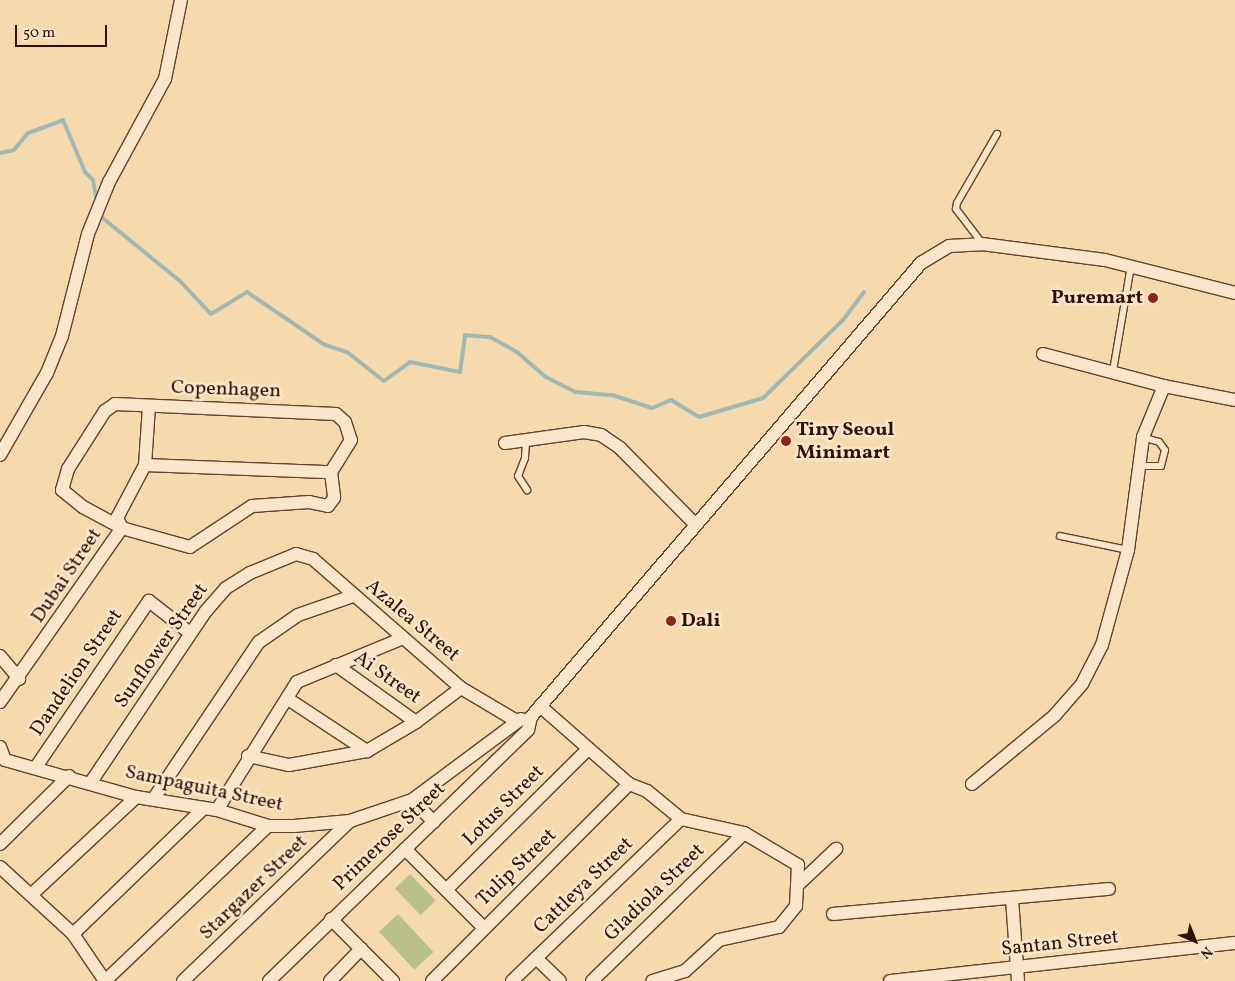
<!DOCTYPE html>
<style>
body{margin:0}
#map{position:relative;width:1235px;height:981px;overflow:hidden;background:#f7d9ae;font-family:Vollkorn,serif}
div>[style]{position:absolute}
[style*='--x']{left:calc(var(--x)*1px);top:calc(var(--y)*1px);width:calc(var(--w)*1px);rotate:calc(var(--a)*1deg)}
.green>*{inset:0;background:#bac08c;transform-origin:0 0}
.stream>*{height:4px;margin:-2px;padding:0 2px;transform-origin:2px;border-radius:2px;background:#a0b8b4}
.roads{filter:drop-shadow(1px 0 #62422d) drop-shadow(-1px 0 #62422d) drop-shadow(0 1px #62422d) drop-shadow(0 -1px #62422d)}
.service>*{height:6px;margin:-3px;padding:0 3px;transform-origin:3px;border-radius:3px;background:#fae6ca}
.minor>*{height:12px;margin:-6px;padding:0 6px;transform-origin:6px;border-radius:6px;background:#fae6ca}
.dots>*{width:14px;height:14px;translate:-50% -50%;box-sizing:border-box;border:2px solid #fae6ca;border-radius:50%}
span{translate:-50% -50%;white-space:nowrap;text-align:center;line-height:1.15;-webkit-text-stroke:5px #fae6ca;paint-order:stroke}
.poi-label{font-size:20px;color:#311002;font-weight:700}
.right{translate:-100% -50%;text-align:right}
.left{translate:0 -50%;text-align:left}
.street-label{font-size:20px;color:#311002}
.north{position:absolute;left:1170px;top:916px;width:50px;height:50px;-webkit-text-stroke:4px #fae6ca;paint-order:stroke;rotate:136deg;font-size:14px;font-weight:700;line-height:20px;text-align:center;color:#311002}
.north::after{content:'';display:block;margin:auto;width:18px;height:22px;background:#311002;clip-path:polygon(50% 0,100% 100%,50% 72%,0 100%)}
.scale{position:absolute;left:15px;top:25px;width:92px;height:22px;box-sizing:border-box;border:2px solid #311002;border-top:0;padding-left:6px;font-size:15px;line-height:18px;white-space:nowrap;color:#311002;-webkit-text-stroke:4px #fae6ca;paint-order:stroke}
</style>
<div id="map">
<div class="green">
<div style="left:410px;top:874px;width:37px;height:21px;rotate:46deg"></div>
<div style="left:398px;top:914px;width:52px;height:26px;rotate:47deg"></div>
</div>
<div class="stream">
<div style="--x:0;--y:153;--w:14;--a:-12"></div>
<div style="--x:14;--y:150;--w:22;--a:-51"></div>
<div style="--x:28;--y:133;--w:37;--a:-20"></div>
<div style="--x:63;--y:120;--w:56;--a:67.1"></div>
<div style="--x:85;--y:172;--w:11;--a:45"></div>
<div style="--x:93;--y:180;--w:23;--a:80"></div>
<div style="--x:99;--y:215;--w:104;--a:39.2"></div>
<div style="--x:180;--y:281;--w:45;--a:46.8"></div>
<div style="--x:211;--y:314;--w:42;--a:-31.4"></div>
<div style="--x:247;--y:292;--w:94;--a:34.2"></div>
<div style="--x:325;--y:345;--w:23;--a:18"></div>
<div style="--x:347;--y:352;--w:47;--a:38.1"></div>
<div style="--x:384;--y:381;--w:32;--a:-36"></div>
<div style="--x:410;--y:362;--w:51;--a:11.3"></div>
<div style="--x:460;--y:372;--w:37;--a:-82"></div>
<div style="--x:465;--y:335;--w:25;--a:5"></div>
<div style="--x:490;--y:337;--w:31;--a:29"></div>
<div style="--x:517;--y:352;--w:38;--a:41"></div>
<div style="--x:546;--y:377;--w:33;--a:27"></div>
<div style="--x:575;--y:392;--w:37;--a:5"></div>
<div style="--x:612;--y:395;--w:42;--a:18"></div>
<div style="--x:652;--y:408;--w:21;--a:-23"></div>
<div style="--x:671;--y:400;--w:33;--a:31"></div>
<div style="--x:699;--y:417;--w:67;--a:-16.5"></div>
<div style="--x:763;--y:398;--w:112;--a:-44.3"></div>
<div style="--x:843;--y:320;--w:35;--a:-53"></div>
</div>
<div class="roads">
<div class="service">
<div style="--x:982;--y:243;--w:43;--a:-127.4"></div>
<div style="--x:956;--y:209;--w:6;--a:-81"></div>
<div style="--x:957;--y:203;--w:80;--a:-59.9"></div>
<div style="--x:1113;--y:371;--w:107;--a:-80.3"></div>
<div style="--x:526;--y:443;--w:15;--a:94"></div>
<div style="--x:525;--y:458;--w:19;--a:111"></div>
<div style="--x:518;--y:476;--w:17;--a:57"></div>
<div style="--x:1138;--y:466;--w:23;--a:0"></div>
<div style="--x:1161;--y:466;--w:16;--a:-76"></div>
<div style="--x:1165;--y:450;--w:10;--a:-127"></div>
<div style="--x:1159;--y:442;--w:17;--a:-163"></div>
<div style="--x:1060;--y:536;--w:69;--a:11.6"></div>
</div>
<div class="minor">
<div style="--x:1043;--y:354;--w:125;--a:14.8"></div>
<div style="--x:115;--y:404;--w:221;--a:2.6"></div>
<div style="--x:336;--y:414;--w:12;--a:42"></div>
<div style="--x:345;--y:422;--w:19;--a:72"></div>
<div style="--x:351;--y:440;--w:38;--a:122"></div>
<div style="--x:331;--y:472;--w:26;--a:83"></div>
<div style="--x:334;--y:498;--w:10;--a:127"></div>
<div style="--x:328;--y:506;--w:19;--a:-168"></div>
<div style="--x:309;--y:502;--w:57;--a:176"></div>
<div style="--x:252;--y:506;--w:74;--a:146.5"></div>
<div style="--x:190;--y:547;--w:71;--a:-164.4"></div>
<div style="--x:122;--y:528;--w:44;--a:-151.7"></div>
<div style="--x:83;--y:507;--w:27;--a:-141"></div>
<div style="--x:62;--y:490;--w:22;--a:-74"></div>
<div style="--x:68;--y:469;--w:69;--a:-57.5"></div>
<div style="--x:105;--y:411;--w:12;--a:-35"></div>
<div style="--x:505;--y:443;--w:80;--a:-7.9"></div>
<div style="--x:584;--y:432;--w:17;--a:10"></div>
<div style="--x:601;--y:435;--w:23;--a:34"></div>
<div style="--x:620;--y:448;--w:108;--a:45.4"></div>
<div style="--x:0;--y:455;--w:95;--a:-60.2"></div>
<div style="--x:47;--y:373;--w:40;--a:-68"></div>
<div style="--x:62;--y:336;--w:105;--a:-75.7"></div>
<div style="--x:88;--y:234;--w:56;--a:-68"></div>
<div style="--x:109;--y:182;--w:117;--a:-61.5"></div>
<div style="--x:165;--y:79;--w:81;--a:-78.6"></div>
<div style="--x:145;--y:465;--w:186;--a:2.2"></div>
<div style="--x:122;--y:528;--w:11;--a:-117"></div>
<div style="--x:117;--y:518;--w:60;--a:-62.2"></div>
<div style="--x:145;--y:465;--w:59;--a:-86.1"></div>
<div style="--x:0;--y:656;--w:30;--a:50"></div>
<div style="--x:336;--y:665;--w:98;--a:35.5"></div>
<div style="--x:288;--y:699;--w:95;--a:33.4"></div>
<div style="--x:0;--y:702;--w:213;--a:-55"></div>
<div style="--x:540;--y:706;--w:118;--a:41.2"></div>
<div style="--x:629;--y:784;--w:19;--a:21"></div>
<div style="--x:647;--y:791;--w:44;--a:39.5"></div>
<div style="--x:681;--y:819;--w:65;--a:12.5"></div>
<div style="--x:744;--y:833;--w:63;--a:30.7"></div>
<div style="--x:798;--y:865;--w:41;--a:92.8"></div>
<div style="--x:796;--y:906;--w:27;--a:129"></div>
<div style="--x:779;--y:927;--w:61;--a:167.8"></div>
<div style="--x:719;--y:940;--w:46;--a:137.6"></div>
<div style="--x:685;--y:971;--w:34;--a:163"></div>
<div style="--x:531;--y:717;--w:599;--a:-49.34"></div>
<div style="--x:921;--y:263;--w:33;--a:-31"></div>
<div style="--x:949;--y:246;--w:33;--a:-3"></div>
<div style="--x:982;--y:244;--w:124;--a:7.4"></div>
<div style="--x:1105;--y:260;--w:134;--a:14.2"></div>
<div style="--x:0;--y:747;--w:14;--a:69"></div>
<div style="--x:5;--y:760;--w:136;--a:15.8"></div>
<div style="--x:136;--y:797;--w:82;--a:9.1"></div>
<div style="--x:217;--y:810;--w:53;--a:17.4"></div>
<div style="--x:268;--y:826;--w:26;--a:0"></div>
<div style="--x:294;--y:826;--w:56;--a:-5.1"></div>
<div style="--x:350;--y:821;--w:65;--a:-18.7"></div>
<div style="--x:412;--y:800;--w:136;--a:-36.6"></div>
<div style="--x:248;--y:756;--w:42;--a:12.4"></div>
<div style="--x:289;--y:765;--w:79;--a:-10.2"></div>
<div style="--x:367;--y:751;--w:57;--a:-30.6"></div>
<div style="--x:416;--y:722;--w:56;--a:-37.1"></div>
<div style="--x:36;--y:767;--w:201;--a:-55.8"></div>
<div style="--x:149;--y:601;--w:52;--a:38"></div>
<div style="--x:91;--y:782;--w:206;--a:-56.1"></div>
<div style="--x:206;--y:611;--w:30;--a:-49"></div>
<div style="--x:226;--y:588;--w:28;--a:-32"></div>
<div style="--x:250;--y:573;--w:50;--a:-22.4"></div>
<div style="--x:296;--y:554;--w:18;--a:16"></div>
<div style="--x:313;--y:559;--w:196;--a:41.1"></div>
<div style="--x:461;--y:688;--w:63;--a:30.7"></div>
<div style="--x:972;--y:784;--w:108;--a:-39.7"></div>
<div style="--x:1055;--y:715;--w:41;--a:-48.9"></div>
<div style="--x:1082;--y:684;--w:44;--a:-62.9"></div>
<div style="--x:1102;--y:645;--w:98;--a:-74.7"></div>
<div style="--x:1128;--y:550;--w:114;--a:-82.4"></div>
<div style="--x:1143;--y:437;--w:55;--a:-67.6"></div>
<div style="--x:1164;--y:386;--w:72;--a:11.2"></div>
<div style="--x:154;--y:798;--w:188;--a:-56.1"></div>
<div style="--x:259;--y:642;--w:47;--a:-34.7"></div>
<div style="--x:298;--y:615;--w:58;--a:-19.1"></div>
<div style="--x:412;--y:800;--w:31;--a:45"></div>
<div style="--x:217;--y:810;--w:151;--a:-58"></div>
<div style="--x:297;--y:682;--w:115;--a:-22.5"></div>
<div style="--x:0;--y:844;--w:97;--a:-44.6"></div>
<div style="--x:405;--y:849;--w:110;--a:45"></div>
<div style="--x:0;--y:867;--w:99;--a:42.5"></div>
<div style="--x:73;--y:934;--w:57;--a:55.8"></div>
<div style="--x:800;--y:883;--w:50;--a:-43.4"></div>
<div style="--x:447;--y:889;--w:197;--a:-44.8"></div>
<div style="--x:31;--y:895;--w:144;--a:-43"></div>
<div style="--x:1012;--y:899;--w:82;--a:85.8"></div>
<div style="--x:833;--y:914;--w:277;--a:-5.2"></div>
<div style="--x:331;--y:919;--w:88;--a:45"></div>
<div style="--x:73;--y:934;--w:182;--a:-43.9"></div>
<div style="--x:536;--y:958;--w:33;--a:44"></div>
<div style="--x:105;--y:981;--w:225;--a:-43.6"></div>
<div style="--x:183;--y:981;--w:231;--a:-43.8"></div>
<div style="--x:269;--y:981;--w:361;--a:-44.1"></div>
<div style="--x:528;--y:730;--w:13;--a:-77"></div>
<div style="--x:330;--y:981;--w:45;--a:-45.9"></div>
<div style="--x:432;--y:981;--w:279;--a:-45"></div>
<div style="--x:512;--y:981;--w:234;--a:-43.8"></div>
<div style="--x:592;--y:981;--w:212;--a:-44.2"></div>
<div style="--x:890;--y:981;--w:347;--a:-6.3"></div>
</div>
</div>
<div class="dots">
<div style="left:1153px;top:298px;background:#8f2418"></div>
<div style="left:786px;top:441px;background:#8f2418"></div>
<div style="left:671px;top:621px;background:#8f2418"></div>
</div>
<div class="poi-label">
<span class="right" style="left:1143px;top:298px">Puremart</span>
<span class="left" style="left:796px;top:442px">Tiny Seoul<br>Minimart</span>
<span class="left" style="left:681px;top:621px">Dali</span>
</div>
<div class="street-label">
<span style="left:226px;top:390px;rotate:2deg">Copenhagen</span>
<span style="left:67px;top:576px;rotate:-56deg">Dubai Street</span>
<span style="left:412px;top:621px;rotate:40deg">Azalea Street</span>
<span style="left:162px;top:646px;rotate:-55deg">Sunflower Street</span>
<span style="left:77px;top:673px;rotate:-56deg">Dandelion Street</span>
<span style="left:387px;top:678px;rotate:35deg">Ai Street</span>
<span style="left:204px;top:789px;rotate:12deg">Sampaguita Street</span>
<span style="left:504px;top:806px;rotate:-45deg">Lotus Street</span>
<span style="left:390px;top:837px;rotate:-44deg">Primerose Street</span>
<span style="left:517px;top:868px;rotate:-44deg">Tulip Street</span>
<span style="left:584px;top:886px;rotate:-44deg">Cattleya Street</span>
<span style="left:254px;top:888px;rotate:-44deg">Stargazer Street</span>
<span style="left:655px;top:893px;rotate:-44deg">Gladiola Street</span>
<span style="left:1060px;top:944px;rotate:-6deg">Santan Street</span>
</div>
<div class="north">N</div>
<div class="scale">50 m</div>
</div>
